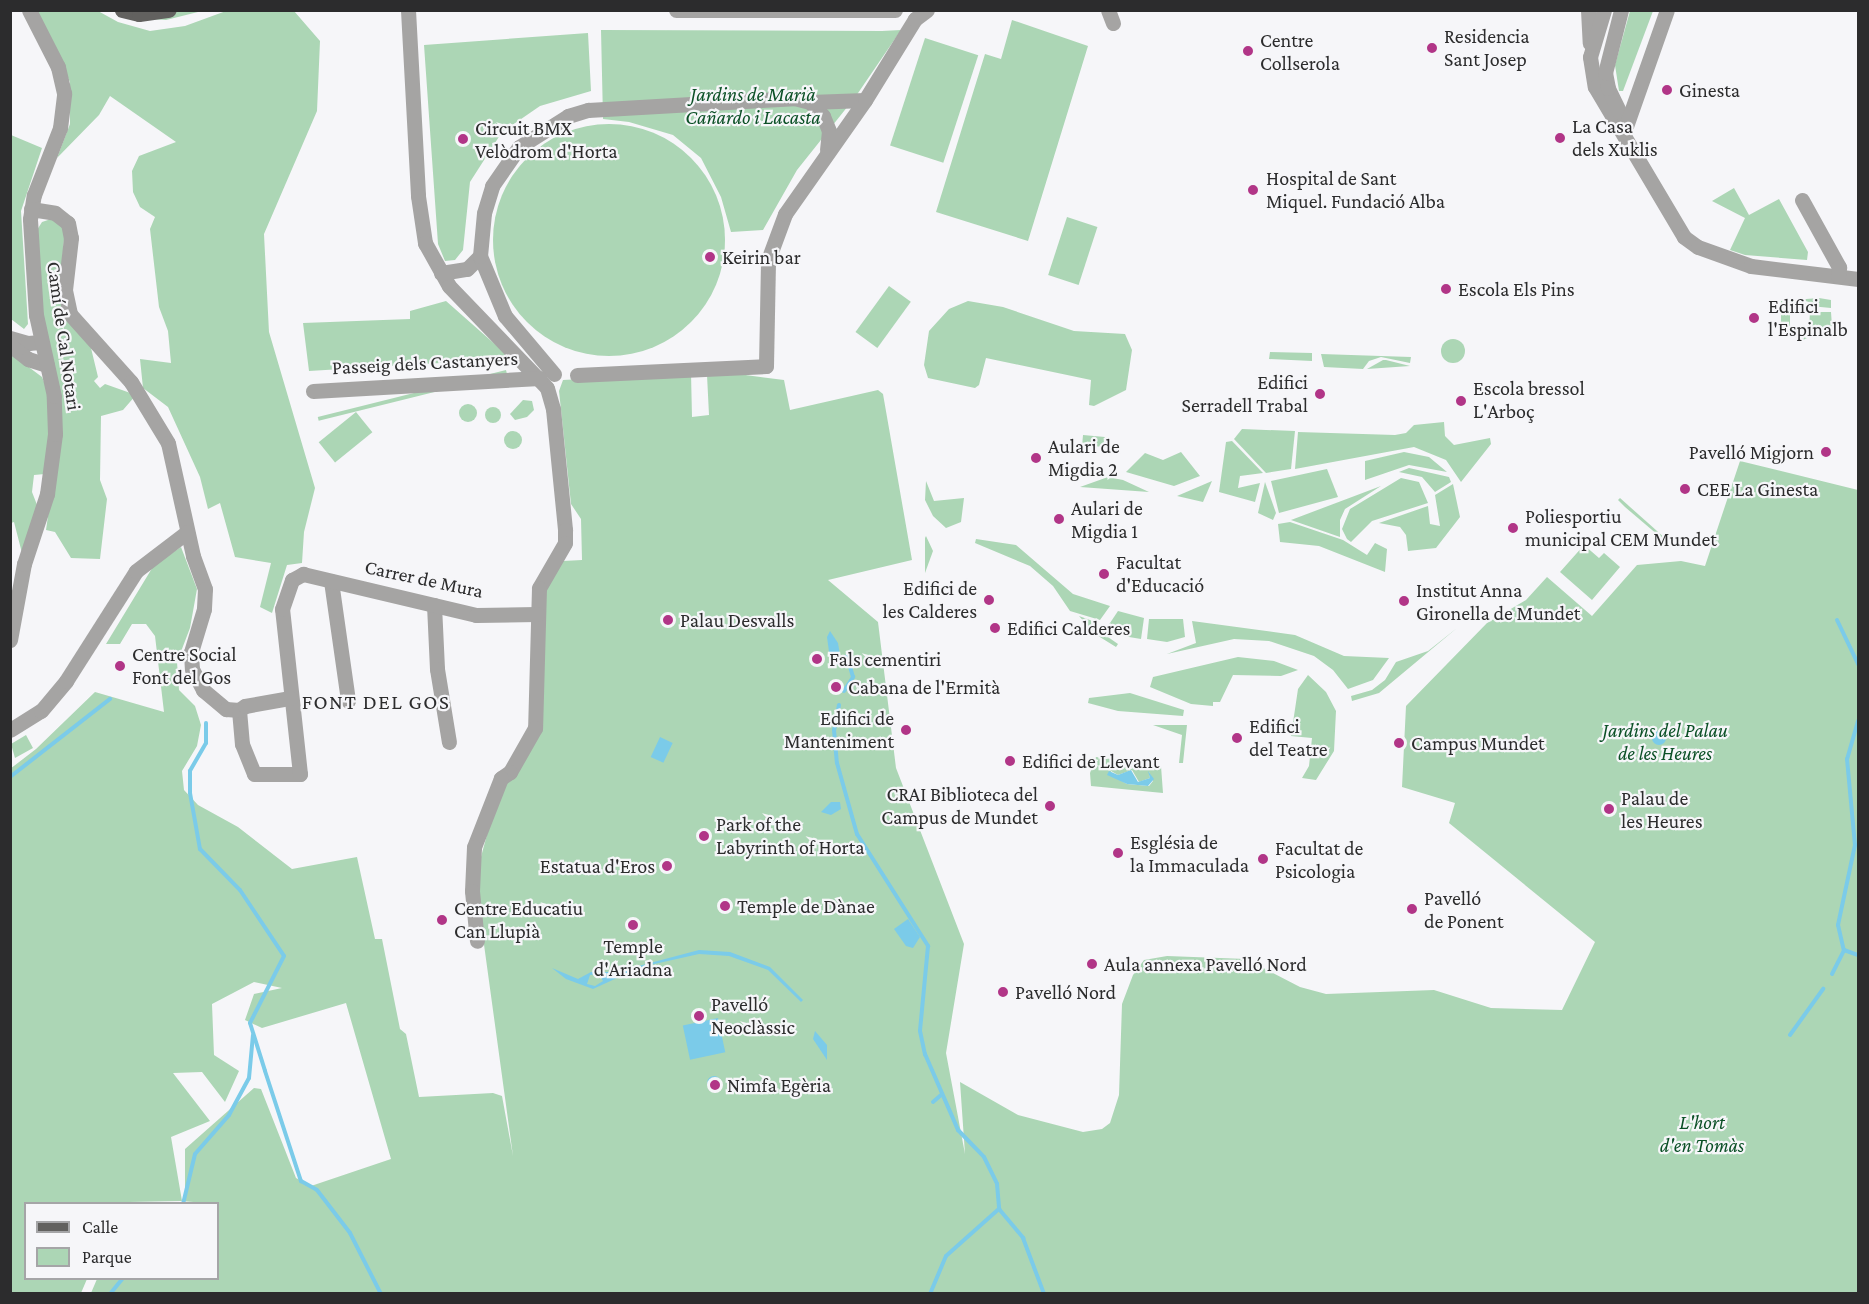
<!DOCTYPE html>
<meta charset="utf-8">
<style>
body{margin:0}
#map{position:relative;width:1869px;height:1304px;overflow:hidden;background:#f6f6f9;font-family:"Crimson Pro",serif}
div>[style]{position:absolute}
[style*='--x']{left:calc(var(--x)*1px);top:calc(var(--y)*1px);width:calc(var(--w)*1px);rotate:calc(var(--a)*1deg)}
.green>*{inset:0;background:#acd6b5;transform-origin:0 0}
.round{border-radius:50%}
.water>*{inset:0;background:#7bcbe9;transform-origin:0 0}
.stream>*{height:4px;margin:-2px;padding:0 2px;transform-origin:2px;border-radius:2px;background:#7bcbe9}
.minor>*{height:15px;margin:-7.5px;padding:0 7.5px;transform-origin:7.5px;border-radius:7.5px;background:#a5a4a3}
.major>*{height:15px;margin:-7.5px;padding:0 7.5px;transform-origin:7.5px;border-radius:7.5px;background:#62615f}
.dots>*{width:16px;height:16px;translate:-50% -50%;box-sizing:border-box;border:3px solid #f6f6f9;border-radius:50%}
span{translate:-50% -50%;white-space:nowrap;text-align:center;line-height:1.15;-webkit-text-stroke:4.5px #f6f6f9;paint-order:stroke}
.poi-label{font-size:20px;color:#2c2c2d}
.left{translate:0 -50%;text-align:left}
.right{translate:-100% -50%;text-align:right}
.park-label{font-size:20px;color:#0b5026;font-style:italic}
.street-label{font-size:20px;color:#2c2c2d}
.neighbourhood-label{font-size:21px;color:#2c2c2d;letter-spacing:1.5px}
.frame{position:absolute;inset:0;border:12px solid #2c2c2d;pointer-events:none}
.legend{position:absolute;left:24px;top:1202px;width:195px;height:78px;box-sizing:border-box;background:#f6f6f9;border:2px solid #a5a5a7;margin:0;padding:8px 10px;list-style:none;font-size:18px;color:#2c2c2d}
.legend li{display:flex;align-items:center;gap:12px;height:30px}
.legend b{width:30px;border:2px solid #a5a5a7}
</style>
<div id="map">
<div class="green">
<div style="clip-path:polygon(37px 11px,98px 11px,118px 22px,150px 31px,185px 26px,226px 11px,294px 11px,320px 41px,317px 111px,264px 234px,269px 332px,315px 488px,304px 532px,302px 563px,287px 565px,272px 613px,260px 607px,271px 563px,235px 557px,220px 503px,208px 509px,200px 477px,168px 407px,143px 388px,140px 359px,171px 363px,168px 331px,159px 307px,150px 229px,155px 217px,140px 207px,133px 192px,132px 171px,139px 156px,176px 142px,110px 96px,99px 115px,57px 158px,70px 124px,70px 82px)"></div>
<div style="clip-path:polygon(183px 11px,202px 11px,166px 20px,137px 18px)"></div>
<div style="clip-path:polygon(1630px 11px,1653px 11px,1623px 91px,1619px 91px,1615px 65px)"></div>
<div style="clip-path:polygon(1012px 20px,1088px 46px,1028px 241px,936px 212px,985px 54px,1001px 59px)"></div>
<div style="clip-path:polygon(601px 30px,882px 31px,901px 30px,856px 96px,797px 170px,763px 230px,731px 232px,721px 197px,701px 158px,673px 135px,629px 122px,603px 119px)"></div>
<div style="clip-path:polygon(588px 33px,591px 91px,540px 106px,502px 132px,470px 182px,463px 250px,455px 260px,445px 261px,438px 244px,424px 45px)"></div>
<div style="left:925px;top:38px;width:56px;height:113px;rotate:18deg"></div>
<div class="round" style="left:493px;top:124px;width:232px;height:232px"></div>
<div style="clip-path:polygon(11px 135px,42px 148px,21px 211px,28px 324px,24px 329px,11px 319px)"></div>
<div style="clip-path:polygon(1734px 188px,1749px 215px,1779px 199px,1808px 252px,1807px 260px,1745px 255px,1730px 250px,1745px 218px,1712px 201px)"></div>
<div style="left:1067px;top:217px;width:32px;height:61px;rotate:18deg"></div>
<div style="clip-path:polygon(51px 219px,65px 228px,60px 288px,91px 348px,98px 377px,94px 381px,100px 388px,105px 384px,136px 395px,123px 410px,101px 416px,100px 480px,107px 499px,100px 559px,71px 558px,55px 532px,46px 530px,53px 481px,37px 230px,42px 222px)"></div>
<div style="left:889px;top:286px;width:27px;height:57px;rotate:36deg"></div>
<div style="clip-path:polygon(1819px 298px,1831px 300px,1831px 308px,1790px 304px,1790px 326px,1781px 325px,1781px 301px)"></div>
<div style="clip-path:polygon(446px 301px,506px 354px,506px 359px,309px 371px,303px 323px,410px 319px,410px 311px)"></div>
<div style="clip-path:polygon(968px 301px,1003px 307px,1074px 331px,1125px 334px,1132px 350px,1126px 390px,1094px 406px,1089px 405px,1091px 380px,986px 358px,979px 385px,975px 388px,928px 378px,924px 365px,929px 331px,949px 309px)"></div>
<div style="clip-path:polygon(1810px 312px,1831px 312px,1832px 326px,1801px 341px,1797px 334px,1809px 328px)"></div>
<div class="round" style="left:1441px;top:339px;width:24px;height:24px"></div>
<div style="clip-path:polygon(1270px 352px,1312px 353px,1312px 361px,1269px 359px)"></div>
<div style="clip-path:polygon(10px 353px,42px 377px,47px 389px,50px 425px,45px 474px,34px 475px,32px 492px,39px 510px,23px 557px,14px 522px,11px 523px)"></div>
<div style="clip-path:polygon(1321px 354px,1411px 357px,1410px 363px,1381px 357px,1369px 361px,1363px 369px,1324px 367px)"></div>
<div style="clip-path:polygon(1383px 360px,1386px 360px,1410px 366px,1367px 369px)"></div>
<div style="left:506px;top:370px;width:4px;height:194px;rotate:76deg"></div>
<div style="clip-path:polygon(evenodd,691px 373px,692px 417px,709px 415px,707px 375px,738px 374px,784px 380px,790px 410px,878px 390px,883px 394px,912px 560px,828px 580px,878px 622px,896px 768px,964px 944px,946px 1053px,965px 1154px,960px 1082px,1018px 1115px,1083px 1132px,1102px 1129px,1110px 1123px,1119px 1095px,1122px 1004px,1133px 975px,1144px 960px,1167px 956px,1246px 959px,1300px 987px,1326px 994px,1434px 990px,1491px 1008px,1562px 1010px,1595px 942px,1449px 823px,1455px 803px,1402px 787px,1406px 706px,1487px 623px,1526px 600px,1547px 577px,1592px 616px,1637px 565px,1681px 561px,1705px 566px,1740px 461px,1858px 490px,1858px 1293px,91px 1293px,97px 1279px,218px 1278px,218px 1204px,181px 1201px,26px 1204px,26px 1278px,87px 1279px,81px 1293px,11px 1293px,10px 769px,36px 749px,95px 692px,164px 712px,155px 636px,146px 624px,132px 624px,120px 644px,106px 644px,154px 565px,181px 547px,197px 589px,190px 628px,177px 662px,179px 690px,195px 706px,201px 725px,197px 746px,182px 771px,184px 790px,198px 805px,238px 827px,292px 869px,357px 857px,375px 939px,382px 939px,400px 1029px,406px 1034px,419px 1097px,493px 1093px,502px 1096px,513px 1156px,475px 879px,498px 794px,538px 731px,543px 590px,563px 561px,582px 560px,581px 519px,571px 504px,559px 391px,563px 380px,691px 373px,254px 982px,282px 988px,254px 994px,245px 1020px,262px 1028px,346px 1003px,391px 1159px,311px 1186px,296px 1178px,261px 1089px,254px 1088px,185px 1149px,185px 1198px,182px 1201px,171px 1137px,210px 1121px,173px 1073px,202px 1072px,225px 1102px,239px 1071px,214px 1055px,212px 1004px,254px 982px)"></div>
<div style="clip-path:polygon(523px 400px,532px 401px,534px 410px,527px 417px,515px 420px,510px 414px)"></div>
<div class="round" style="left:459px;top:404px;width:18px;height:18px"></div>
<div class="round" style="left:485px;top:407px;width:16px;height:16px"></div>
<div style="left:356px;top:412px;width:26px;height:48px;rotate:51deg"></div>
<div style="clip-path:polygon(1444px 422px,1445px 436px,1454px 445px,1490px 438px,1491px 444px,1461px 482px,1446px 460px,1414px 447px,1295px 469px,1298px 432px,1395px 435px,1406px 433px,1414px 425px)"></div>
<div style="clip-path:polygon(1242px 429px,1295px 431px,1291px 469px,1266px 473px,1234px 439px)"></div>
<div class="round" style="left:504px;top:431px;width:18px;height:18px"></div>
<div style="left:1083px;top:435px;width:22px;height:10px;rotate:5deg"></div>
<div style="clip-path:polygon(1232px 441px,1263px 473px,1240px 476px,1238px 488px,1260px 483px,1255px 502px,1219px 492px,1226px 442px)"></div>
<div style="clip-path:polygon(1181px 452px,1200px 476px,1174px 486px,1126px 472px,1145px 453px,1163px 460px)"></div>
<div style="clip-path:polygon(1404px 452px,1429px 457px,1447px 472px,1409px 465px,1365px 480px,1365px 461px)"></div>
<div style="clip-path:polygon(1409px 468px,1449px 477px,1451px 482px,1435px 492px,1422px 477px,1399px 472px)"></div>
<div style="clip-path:polygon(1327px 469px,1338px 497px,1279px 513px,1271px 481px)"></div>
<div style="clip-path:polygon(1108px 477px,1123px 480px,1149px 492px,1080px 487px)"></div>
<div style="clip-path:polygon(1401px 478px,1419px 482px,1428px 503px,1372px 521px,1351px 542px,1347px 539px,1342px 529px,1350px 509px)"></div>
<div style="clip-path:polygon(926px 481px,934px 501px,964px 498px,961px 522px,946px 528px,933px 516px,925px 500px)"></div>
<div style="clip-path:polygon(1212px 481px,1203px 502px,1177px 496px)"></div>
<div style="clip-path:polygon(1265px 482px,1276px 513px,1273px 520px,1258px 513px)"></div>
<div style="clip-path:polygon(1453px 484px,1460px 517px,1436px 548px,1408px 551px,1406px 535px,1400px 527px,1379px 523px,1428px 506px,1430px 524px,1440px 526px,1435px 495px)"></div>
<div style="clip-path:polygon(1381px 486px,1345px 509px,1340px 520px,1340px 537px,1291px 520px)"></div>
<div style="clip-path:polygon(1620px 498px,1666px 539px,1665px 541px,1625px 507px,1618px 500px)"></div>
<div style="clip-path:polygon(1290px 522px,1343px 540px,1367px 555px,1375px 543px,1387px 549px,1385px 572px,1319px 546px,1280px 542px,1278px 524px)"></div>
<div style="clip-path:polygon(926px 536px,933px 551px,925px 573px,925px 538px)"></div>
<div style="clip-path:polygon(976px 539px,1016px 545px,1073px 594px,1110px 606px,1100px 620px,1070px 611px,1053px 586px,1030px 566px,975px 543px)"></div>
<div style="clip-path:polygon(1584px 545px,1599px 558px,1604px 553px,1620px 567px,1592px 600px,1560px 572px)"></div>
<div style="clip-path:polygon(1118px 611px,1144px 618px,1141px 639px,1123px 636px,1108px 626px)"></div>
<div style="clip-path:polygon(1079px 616px,1098px 623px,1095px 628px,1118px 644px,1116px 647px,1095px 634px)"></div>
<div style="clip-path:polygon(1149px 619px,1183px 619px,1185px 637px,1167px 642px,1147px 639px)"></div>
<div style="clip-path:polygon(1192px 621px,1295px 635px,1344px 656px,1389px 658px,1373px 680px,1348px 689px,1333px 670px,1314px 656px,1269px 641px,1234px 639px,1167px 654px,1196px 643px)"></div>
<div style="clip-path:polygon(1457px 628px,1379px 693px,1352px 701px,1351px 696px,1372px 690px,1385px 680px,1396px 662px,1428px 651px)"></div>
<div style="clip-path:polygon(1238px 657px,1274px 661px,1298px 670px,1281px 676px,1233px 675px,1220px 702px,1213px 702px,1213px 706px,1191px 704px,1150px 687px,1153px 677px)"></div>
<div style="clip-path:polygon(1308px 675px,1326px 692px,1336px 711px,1334px 751px,1316px 780px,1302px 778px,1309px 766px,1312px 738px,1291px 736px,1298px 689px)"></div>
<div style="clip-path:polygon(1130px 693px,1184px 710px,1183px 716px,1118px 711px,1088px 703px,1089px 698px)"></div>
<div style="clip-path:polygon(1153px 725px,1187px 725px,1183px 763px,1179px 763px,1182px 735px)"></div>
<div style="clip-path:polygon(26px 735px,33px 748px,15px 758px,11px 744px)"></div>
<div style="clip-path:polygon(evenodd,1096px 757px,1161px 766px,1163px 793px,1091px 786px,1090px 773px,1096px 757px,1132px 770px,1139px 782px,1150px 778px,1149px 772px,1153px 781px,1149px 786px,1127px 784px,1111px 775px,1111px 771px,1118px 775px,1132px 770px)"></div>
</div>
<div class="water">
<div style="clip-path:polygon(830px 631px,838px 643px,841px 661px,837px 665px,830px 659px,827px 637px)"></div>
<div class="round" style="left:1652px;top:731px;width:14px;height:14px"></div>
<div style="left:660px;top:737px;width:14px;height:22px;rotate:25deg"></div>
<div style="clip-path:polygon(1131px 770px,1138px 782px,1150px 778px,1148px 771px,1154px 779px,1148px 786px,1127px 784px,1107px 775px,1109px 771px,1118px 775px)"></div>
<div style="clip-path:polygon(831px 802px,840px 802px,841px 809px,831px 815px,821px 812px)"></div>
<div style="clip-path:polygon(908px 919px,920px 937px,913px 948px,906px 946px,894px 929px)"></div>
<div style="clip-path:polygon(evenodd,699px 950px,730px 952px,770px 967px,803px 1000px,801px 1002px,768px 970px,729px 956px,699px 954px,641px 967px,593px 989px,566px 979px,552px 968px,578px 979px,591px 972px,616px 972px,699px 950px,599px 974px,603px 981px,595px 986px,587px 984px,590px 975px,599px 974px)"></div>
<div style="left:718px;top:1018px;width:35px;height:36px;rotate:78deg"></div>
<div style="clip-path:polygon(815px 1031px,827px 1045px,827px 1060px,813px 1039px)"></div>
<div class="round" style="left:707px;top:1076px;width:14px;height:14px"></div>
</div>
<div class="stream">
<div style="--x:1837;--y:620;--w:49;--a:64.5"></div>
<div style="--x:844;--y:691;--w:17;--a:-57"></div>
<div style="--x:853;--y:677;--w:22;--a:-106"></div>
<div style="--x:839;--y:705;--w:25;--a:101"></div>
<div style="--x:834;--y:730;--w:33;--a:85"></div>
<div style="--x:837;--y:763;--w:74;--a:74.3"></div>
<div style="--x:857;--y:834;--w:133;--a:57.6"></div>
<div style="--x:928;--y:946;--w:85;--a:95.4"></div>
<div style="--x:920;--y:1031;--w:24;--a:78"></div>
<div style="--x:925;--y:1054;--w:83;--a:66.5"></div>
<div style="--x:958;--y:1130;--w:37;--a:46"></div>
<div style="--x:984;--y:1157;--w:30;--a:64"></div>
<div style="--x:997;--y:1184;--w:25;--a:85"></div>
<div style="--x:999;--y:1209;--w:38;--a:50"></div>
<div style="--x:1023;--y:1238;--w:60;--a:69.4"></div>
<div style="--x:1858;--y:721;--w:40;--a:106"></div>
<div style="--x:1847;--y:759;--w:86;--a:84.7"></div>
<div style="--x:1855;--y:845;--w:82;--a:102"></div>
<div style="--x:1838;--y:925;--w:26;--a:77"></div>
<div style="--x:1844;--y:950;--w:15;--a:20"></div>
<div style="--x:206;--y:723;--w:20;--a:90"></div>
<div style="--x:206;--y:743;--w:32;--a:120"></div>
<div style="--x:190;--y:771;--w:22;--a:90"></div>
<div style="--x:190;--y:793;--w:57;--a:79.9"></div>
<div style="--x:200;--y:849;--w:57;--a:45.7"></div>
<div style="--x:240;--y:890;--w:79;--a:56.3"></div>
<div style="--x:284;--y:956;--w:75;--a:116.9"></div>
<div style="--x:250;--y:1023;--w:50;--a:72.6"></div>
<div style="--x:265;--y:1071;--w:116;--a:71.9"></div>
<div style="--x:301;--y:1181;--w:18;--a:29"></div>
<div style="--x:317;--y:1190;--w:54;--a:52.5"></div>
<div style="--x:350;--y:1233;--w:68;--a:63.1"></div>
<div style="--x:10;--y:777;--w:127;--a:-38"></div>
<div style="--x:1832;--y:974;--w:27;--a:-63"></div>
<div style="--x:1790;--y:1035;--w:57;--a:-54.3"></div>
<div style="--x:933;--y:1102;--w:11;--a:-41"></div>
<div style="--x:183;--y:1204;--w:51;--a:-76.5"></div>
<div style="--x:195;--y:1154;--w:52;--a:-48.9"></div>
<div style="--x:229;--y:1115;--w:42;--a:-61.6"></div>
<div style="--x:249;--y:1078;--w:43;--a:-84.7"></div>
<div style="--x:110;--y:1294;--w:21;--a:-51"></div>
<div style="--x:930;--y:1294;--w:41;--a:-67.2"></div>
<div style="--x:946;--y:1256;--w:71;--a:-41.6"></div>
</div>
<div class="minor">
<div style="--x:408;--y:10;--w:186;--a:86.9"></div>
<div style="--x:418;--y:196;--w:48;--a:81.5"></div>
<div style="--x:425;--y:243;--w:49;--a:60.8"></div>
<div style="--x:449;--y:286;--w:141;--a:46.1"></div>
<div style="--x:547;--y:388;--w:22;--a:74"></div>
<div style="--x:553;--y:409;--w:122;--a:84.3"></div>
<div style="--x:565;--y:530;--w:13;--a:90"></div>
<div style="--x:565;--y:543;--w:52;--a:120"></div>
<div style="--x:539;--y:588;--w:140;--a:91.6"></div>
<div style="--x:535;--y:728;--w:51;--a:119.6"></div>
<div style="--x:510;--y:772;--w:11;--a:146"></div>
<div style="--x:501;--y:778;--w:74;--a:111.4"></div>
<div style="--x:474;--y:847;--w:44;--a:92.6"></div>
<div style="--x:472;--y:891;--w:50;--a:84.3"></div>
<div style="--x:676;--y:10;--w:219;--a:0"></div>
<div style="--x:1108;--y:10;--w:14;--a:69"></div>
<div style="--x:1588;--y:10;--w:33;--a:87"></div>
<div style="--x:1604;--y:10;--w:49;--a:106.6"></div>
<div style="--x:1590;--y:57;--w:30;--a:81"></div>
<div style="--x:1595;--y:87;--w:174;--a:59.3"></div>
<div style="--x:1684;--y:237;--w:17;--a:36"></div>
<div style="--x:1698;--y:247;--w:56;--a:19.7"></div>
<div style="--x:1751;--y:266;--w:108;--a:6.9"></div>
<div style="--x:810;--y:102;--w:19;--a:47"></div>
<div style="--x:823;--y:116;--w:16;--a:68"></div>
<div style="--x:829;--y:131;--w:19;--a:96"></div>
<div style="--x:1620;--y:113;--w:28;--a:-116"></div>
<div style="--x:1608;--y:88;--w:15;--a:-101"></div>
<div style="--x:1605;--y:73;--w:65;--a:-75.7"></div>
<div style="--x:1624;--y:132;--w:129;--a:-70.6"></div>
<div style="--x:1802;--y:200;--w:77;--a:61.1"></div>
<div style="--x:1839;--y:267;--w:9;--a:96"></div>
<div style="--x:31;--y:209;--w:24;--a:9"></div>
<div style="--x:55;--y:213;--w:16;--a:38"></div>
<div style="--x:68;--y:223;--w:15;--a:79"></div>
<div style="--x:71;--y:238;--w:52;--a:96.6"></div>
<div style="--x:65;--y:290;--w:25;--a:78"></div>
<div style="--x:70;--y:314;--w:91;--a:48.1"></div>
<div style="--x:131;--y:382;--w:71;--a:58.8"></div>
<div style="--x:168;--y:443;--w:116;--a:77.5"></div>
<div style="--x:193;--y:556;--w:35;--a:70"></div>
<div style="--x:205;--y:589;--w:20;--a:93"></div>
<div style="--x:204;--y:609;--w:45;--a:106.8"></div>
<div style="--x:191;--y:652;--w:17;--a:87"></div>
<div style="--x:192;--y:669;--w:24;--a:62"></div>
<div style="--x:203;--y:690;--w:30;--a:40"></div>
<div style="--x:226;--y:709;--w:13;--a:4"></div>
<div style="--x:441;--y:273;--w:26;--a:-9"></div>
<div style="--x:467;--y:269;--w:18;--a:-45"></div>
<div style="--x:10;--y:338;--w:19;--a:16"></div>
<div style="--x:28;--y:343;--w:13;--a:-4"></div>
<div style="--x:10;--y:345;--w:23;--a:38"></div>
<div style="--x:28;--y:359;--w:20;--a:18"></div>
<div style="--x:554;--y:374;--w:76;--a:-130.2"></div>
<div style="--x:505;--y:316;--w:65;--a:-112.6"></div>
<div style="--x:480;--y:256;--w:43;--a:-84.7"></div>
<div style="--x:484;--y:213;--w:28;--a:-73"></div>
<div style="--x:492;--y:186;--w:47;--a:-55.3"></div>
<div style="--x:519;--y:147;--w:58;--a:-32.3"></div>
<div style="--x:568;--y:116;--w:21;--a:-17"></div>
<div style="--x:588;--y:110;--w:206;--a:-3.3"></div>
<div style="--x:794;--y:98;--w:16;--a:14"></div>
<div style="--x:810;--y:102;--w:55;--a:-2.1"></div>
<div style="--x:577;--y:375;--w:189;--a:-2.7"></div>
<div style="--x:766;--y:366;--w:106;--a:-88.9"></div>
<div style="--x:768;--y:260;--w:49;--a:-69.7"></div>
<div style="--x:785;--y:214;--w:139;--a:-54.9"></div>
<div style="--x:865;--y:100;--w:95;--a:-58.3"></div>
<div style="--x:915;--y:19;--w:15;--a:-37"></div>
<div style="--x:313;--y:391;--w:227;--a:-3.3"></div>
<div style="--x:331;--y:581;--w:121;--a:81.9"></div>
<div style="--x:434;--y:605;--w:64;--a:87.3"></div>
<div style="--x:437;--y:669;--w:74;--a:80.7"></div>
<div style="--x:10;--y:640;--w:77;--a:-79.6"></div>
<div style="--x:24;--y:564;--w:74;--a:-71.8"></div>
<div style="--x:47;--y:494;--w:61;--a:-82.4"></div>
<div style="--x:55;--y:434;--w:38;--a:-92"></div>
<div style="--x:54;--y:396;--w:83;--a:-102.5"></div>
<div style="--x:36;--y:315;--w:96;--a:-93.6"></div>
<div style="--x:30;--y:219;--w:24;--a:-81"></div>
<div style="--x:34;--y:195;--w:72;--a:-68.8"></div>
<div style="--x:60;--y:128;--w:35;--a:-83"></div>
<div style="--x:64;--y:93;--w:27;--a:-103"></div>
<div style="--x:58;--y:67;--w:64;--a:-117"></div>
<div style="--x:239;--y:710;--w:34;--a:85"></div>
<div style="--x:242;--y:744;--w:32;--a:68"></div>
<div style="--x:254;--y:774;--w:46;--a:0"></div>
<div style="--x:300;--y:774;--w:166;--a:-96.2"></div>
<div style="--x:282;--y:609;--w:31;--a:-71"></div>
<div style="--x:292;--y:580;--w:13;--a:-29"></div>
<div style="--x:303;--y:574;--w:178;--a:13.3"></div>
<div style="--x:476;--y:615;--w:61;--a:-0.9"></div>
<div style="--x:239;--y:710;--w:7;--a:-34"></div>
<div style="--x:245;--y:706;--w:46;--a:-10.1"></div>
<div style="--x:10;--y:730;--w:36;--a:-32"></div>
<div style="--x:41;--y:711;--w:39;--a:-50"></div>
<div style="--x:66;--y:681;--w:130;--a:-57.5"></div>
<div style="--x:136;--y:571;--w:64;--a:-37.4"></div>
</div>
<div class="major">
<div style="--x:122;--y:10;--w:17;--a:13"></div>
<div style="--x:139;--y:14;--w:30;--a:-8"></div>
</div>
<div class="dots">
<div style="left:1432px;top:48px;background:#b13587"></div>
<div style="left:1248px;top:51px;background:#b13587"></div>
<div style="left:1667px;top:90px;background:#b13587"></div>
<div style="left:1560px;top:138px;background:#b13587"></div>
<div style="left:463px;top:139px;background:#b13587"></div>
<div style="left:1253px;top:190px;background:#b13587"></div>
<div style="left:710px;top:257px;background:#b13587"></div>
<div style="left:1446px;top:289px;background:#b13587"></div>
<div style="left:1754px;top:318px;background:#b13587"></div>
<div style="left:1320px;top:394px;background:#b13587"></div>
<div style="left:1461px;top:401px;background:#b13587"></div>
<div style="left:1826px;top:452px;background:#b13587"></div>
<div style="left:1036px;top:458px;background:#b13587"></div>
<div style="left:1685px;top:489px;background:#b13587"></div>
<div style="left:1059px;top:519px;background:#b13587"></div>
<div style="left:1513px;top:528px;background:#b13587"></div>
<div style="left:1104px;top:574px;background:#b13587"></div>
<div style="left:989px;top:600px;background:#b13587"></div>
<div style="left:1404px;top:601px;background:#b13587"></div>
<div style="left:668px;top:620px;background:#b13587"></div>
<div style="left:995px;top:628px;background:#b13587"></div>
<div style="left:817px;top:659px;background:#b13587"></div>
<div style="left:120px;top:666px;background:#b13587"></div>
<div style="left:836px;top:687px;background:#b13587"></div>
<div style="left:906px;top:730px;background:#b13587"></div>
<div style="left:1237px;top:738px;background:#b13587"></div>
<div style="left:1399px;top:743px;background:#b13587"></div>
<div style="left:1010px;top:761px;background:#b13587"></div>
<div style="left:1050px;top:806px;background:#b13587"></div>
<div style="left:1609px;top:809px;background:#b13587"></div>
<div style="left:704px;top:836px;background:#b13587"></div>
<div style="left:1118px;top:853px;background:#b13587"></div>
<div style="left:1263px;top:859px;background:#b13587"></div>
<div style="left:667px;top:866px;background:#b13587"></div>
<div style="left:725px;top:906px;background:#b13587"></div>
<div style="left:1412px;top:909px;background:#b13587"></div>
<div style="left:442px;top:920px;background:#b13587"></div>
<div style="left:633px;top:925px;background:#b13587"></div>
<div style="left:1092px;top:964px;background:#b13587"></div>
<div style="left:1003px;top:992px;background:#b13587"></div>
<div style="left:699px;top:1016px;background:#b13587"></div>
<div style="left:715px;top:1085px;background:#b13587"></div>
</div>
<div class="poi-label">
<span class="left" style="left:1444px;top:48px">Residencia<br>Sant Josep</span>
<span class="left" style="left:1260px;top:52px">Centre<br>Collserola</span>
<span class="left" style="left:1679px;top:90px">Ginesta</span>
<span class="left" style="left:1572px;top:138px">La Casa<br>dels Xuklis</span>
<span class="left" style="left:475px;top:140px">Circuit BMX<br>Velòdrom d'Horta</span>
<span class="left" style="left:1266px;top:190px">Hospital de Sant<br>Miquel. Fundació Alba</span>
<span class="left" style="left:722px;top:257px">Keirin bar</span>
<span class="left" style="left:1458px;top:289px">Escola Els Pins</span>
<span class="left" style="left:1768px;top:318px">Edifici<br>l'Espinalb</span>
<span class="right" style="left:1308px;top:394px">Edifici<br>Serradell Trabal</span>
<span class="left" style="left:1473px;top:400px">Escola bressol<br>L'Arboç</span>
<span class="left" style="left:1048px;top:458px">Aulari de<br>Migdia 2</span>
<span class="right" style="left:1814px;top:452px">Pavelló Migjorn</span>
<span class="left" style="left:1697px;top:489px">CEE La Ginesta</span>
<span class="left" style="left:1071px;top:520px">Aulari de<br>Migdia 1</span>
<span class="left" style="left:1525px;top:528px">Poliesportiu<br>municipal CEM Mundet</span>
<span class="left" style="left:1116px;top:574px">Facultat<br>d'Educació</span>
<span class="right" style="left:977px;top:600px">Edifici de<br>les Calderes</span>
<span class="left" style="left:1416px;top:602px">Institut Anna<br>Gironella de Mundet</span>
<span class="left" style="left:680px;top:620px">Palau Desvalls</span>
<span class="left" style="left:1007px;top:628px">Edifici Calderes</span>
<span class="left" style="left:132px;top:666px">Centre Social<br>Font del Gos</span>
<span class="left" style="left:829px;top:659px">Fals cementiri</span>
<span class="left" style="left:848px;top:687px">Cabana de l'Ermità</span>
<span class="right" style="left:894px;top:730px">Edifici de<br>Manteniment</span>
<span class="left" style="left:1249px;top:738px">Edifici<br>del Teatre</span>
<span class="left" style="left:1411px;top:743px">Campus Mundet</span>
<span class="left" style="left:1022px;top:761px">Edifici de Llevant</span>
<span class="right" style="left:1038px;top:806px">CRAI Biblioteca del<br>Campus de Mundet</span>
<span class="left" style="left:1621px;top:810px">Palau de<br>les Heures</span>
<span class="left" style="left:716px;top:836px">Park of the<br>Labyrinth of Horta</span>
<span class="left" style="left:1130px;top:854px">Església de<br>la Immaculada</span>
<span class="left" style="left:1275px;top:860px">Facultat de<br>Psicologia</span>
<span class="right" style="left:655px;top:866px">Estatua d'Eros</span>
<span class="left" style="left:1424px;top:910px">Pavelló<br>de Ponent</span>
<span class="left" style="left:737px;top:906px">Temple de Dànae</span>
<span class="left" style="left:454px;top:920px">Centre Educatiu<br>Can Llupià</span>
<span style="left:633px;top:958px">Temple<br>d'Ariadna</span>
<span class="left" style="left:1104px;top:964px">Aula annexa Pavelló Nord</span>
<span class="left" style="left:1015px;top:992px">Pavelló Nord</span>
<span class="left" style="left:711px;top:1016px">Pavelló<br>Neoclàssic</span>
<span class="left" style="left:727px;top:1085px">Nimfa Egèria</span>
</div>
<div class="park-label">
<span style="left:753px;top:106px">Jardins de Marià<br>Cañardo i Lacasta</span>
<span style="left:1665px;top:742px">Jardins del Palau<br>de les Heures</span>
<span style="left:1702px;top:1134px">L'hort<br>d'en Tomàs</span>
</div>
<div class="street-label">
<span style="left:64px;top:336px;rotate:82deg">Camí de Cal Notari</span>
<span style="left:425px;top:363px;rotate:-3deg">Passeig dels Castanyers</span>
<span style="left:424px;top:579px;rotate:12deg">Carrer de Mura</span>
</div>
<div class="neighbourhood-label">
<span style="left:376px;top:702px">FONT DEL GOS</span>
</div>
<div class="frame"></div>
<ul class="legend">
<li><b style="height:8px;background:#62615f"></b>Calle</li>
<li><b style="height:16px;background:#acd6b5"></b>Parque</li>
</ul>
</div>
